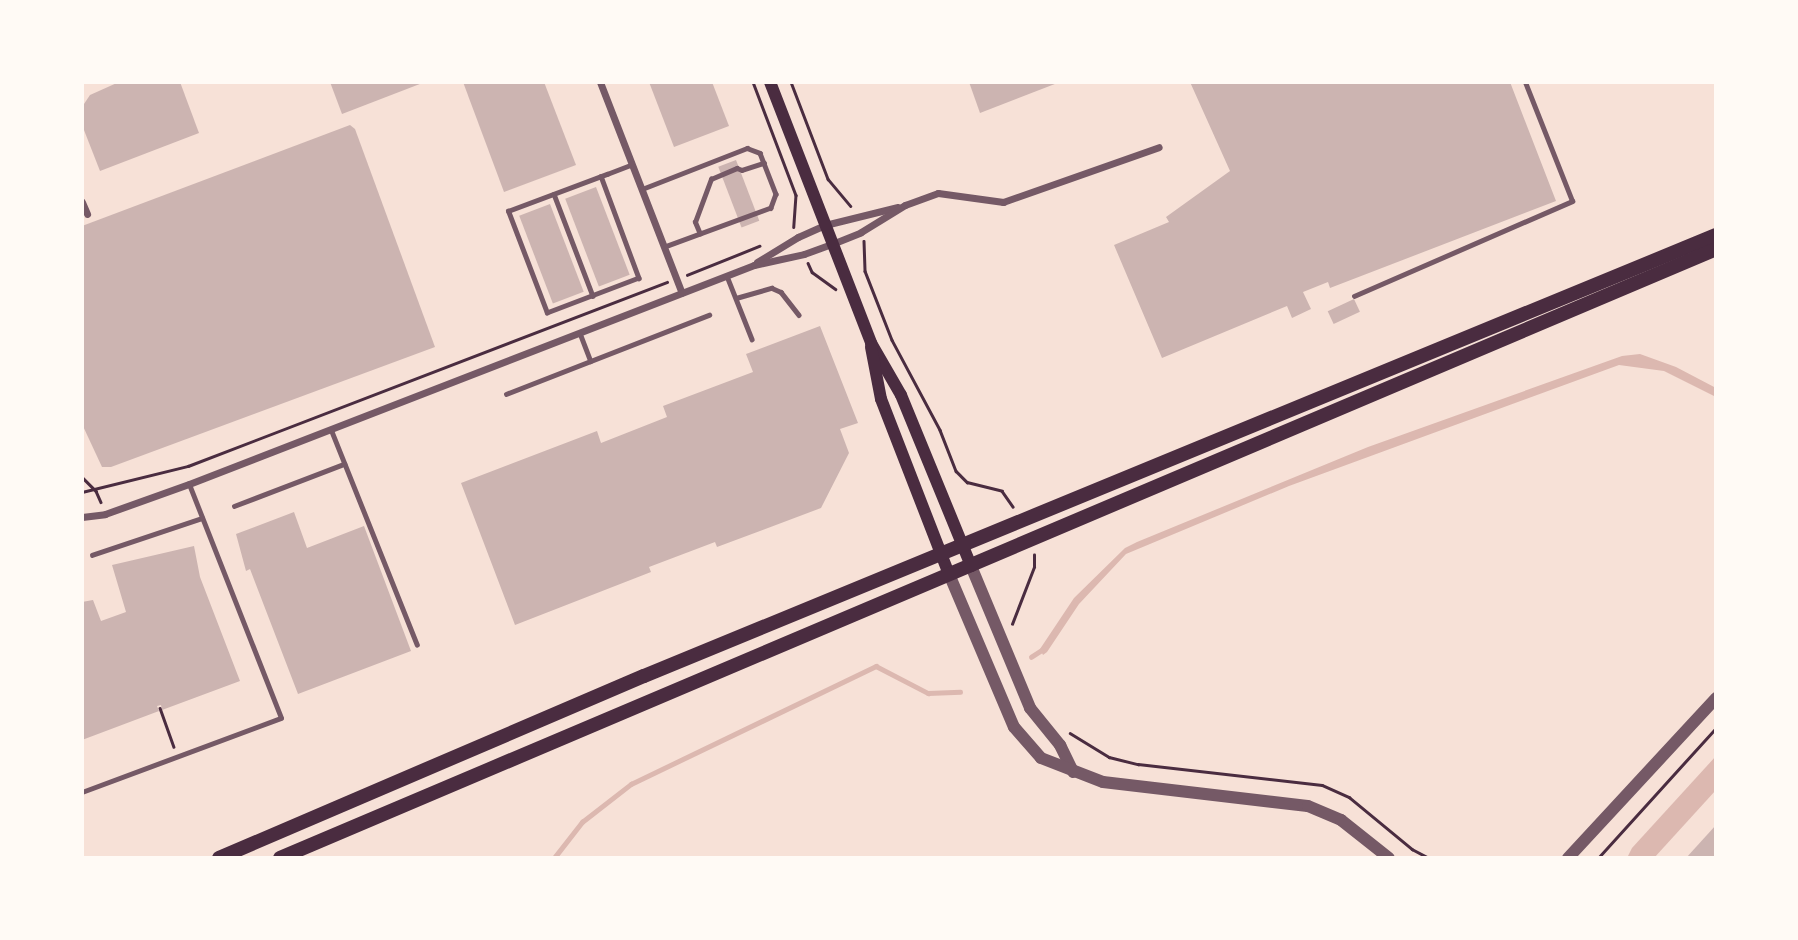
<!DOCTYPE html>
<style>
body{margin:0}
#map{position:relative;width:1798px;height:940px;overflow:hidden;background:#f7e1d7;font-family:"Asap Condensed",sans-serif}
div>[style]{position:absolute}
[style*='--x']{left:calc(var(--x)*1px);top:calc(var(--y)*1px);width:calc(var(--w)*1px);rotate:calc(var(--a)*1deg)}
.water>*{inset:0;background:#dcb8b0}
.stream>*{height:4.5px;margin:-2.25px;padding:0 2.25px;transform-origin:2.25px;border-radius:2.25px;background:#dcb8b0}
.building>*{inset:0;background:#ccb4b1;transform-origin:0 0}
.path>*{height:2.5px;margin:-1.25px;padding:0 1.25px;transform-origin:1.25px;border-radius:1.25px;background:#4a2c40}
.service>*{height:4.5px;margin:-2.25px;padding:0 2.25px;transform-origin:2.25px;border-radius:2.25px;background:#755966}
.minor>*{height:7px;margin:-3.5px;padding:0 3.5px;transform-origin:3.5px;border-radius:3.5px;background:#755966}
.tertiary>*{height:12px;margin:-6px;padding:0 6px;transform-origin:6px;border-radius:6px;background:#755966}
.secondary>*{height:12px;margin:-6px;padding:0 6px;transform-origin:6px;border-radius:6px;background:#4a2c40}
.primary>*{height:14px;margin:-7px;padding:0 7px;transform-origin:7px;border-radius:7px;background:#4a2c40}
span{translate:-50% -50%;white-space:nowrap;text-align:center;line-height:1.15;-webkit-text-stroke:7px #fffaf5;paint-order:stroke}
.frame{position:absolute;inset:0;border:84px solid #fffaf5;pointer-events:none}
</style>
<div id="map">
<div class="water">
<div style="clip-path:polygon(1640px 354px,1676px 367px,1716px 388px,1716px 397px,1664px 371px,1619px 365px,1289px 486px,1126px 554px,1079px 604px,1047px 652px,1043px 655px,1040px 649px,1074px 598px,1125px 548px,1137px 542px,1368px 447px,1622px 356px)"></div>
<div style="clip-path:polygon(1716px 756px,1716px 790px,1654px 858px,1627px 858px,1632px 848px)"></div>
</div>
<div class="stream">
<div style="--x:1031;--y:657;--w:17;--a:-33"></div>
<div style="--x:554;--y:858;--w:46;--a:-52.1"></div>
<div style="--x:582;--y:822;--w:62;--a:-37.8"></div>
<div style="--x:631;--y:784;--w:272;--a:-25.7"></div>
<div style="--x:876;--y:666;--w:59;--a:27.4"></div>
<div style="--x:928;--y:693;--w:32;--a:-2"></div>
</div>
<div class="building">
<div style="clip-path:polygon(119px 82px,180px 82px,199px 133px,100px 171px,82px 125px,82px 107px,90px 95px)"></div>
<div style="clip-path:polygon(330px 82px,425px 82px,342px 114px)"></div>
<div style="clip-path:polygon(463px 82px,544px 82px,576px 165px,504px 192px)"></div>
<div style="clip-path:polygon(649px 82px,712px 82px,729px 126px,674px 147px)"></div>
<div style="clip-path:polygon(969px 82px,1060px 82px,980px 113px)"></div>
<div style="clip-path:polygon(1190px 82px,1510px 82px,1556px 201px,1330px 288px,1328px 282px,1303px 292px,1311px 309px,1292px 318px,1287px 306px,1162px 358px,1114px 245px,1169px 222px,1166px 217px,1230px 171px)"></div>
<div style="clip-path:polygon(350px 125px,355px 129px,435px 347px,111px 467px,102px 467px,82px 424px,82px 226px)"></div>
<div style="left:736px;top:160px;width:65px;height:19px;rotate:69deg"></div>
<div style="left:596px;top:187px;width:94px;height:33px;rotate:69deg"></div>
<div style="left:550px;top:204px;width:94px;height:33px;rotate:69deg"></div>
<div style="left:1354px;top:299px;width:14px;height:29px;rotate:65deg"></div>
<div style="clip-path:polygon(820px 326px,858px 423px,840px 429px,849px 453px,821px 508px,717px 547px,715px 542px,649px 567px,651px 572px,515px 625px,461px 483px,597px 431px,601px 443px,667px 417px,663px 406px,753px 372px,746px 354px)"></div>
<div style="clip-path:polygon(294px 512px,307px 548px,364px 526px,411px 651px,298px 694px,250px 569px,246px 571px,236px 534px)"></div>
<div style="clip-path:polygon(194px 546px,200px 577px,240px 681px,162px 710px,161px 705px,157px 706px,159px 711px,82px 740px,82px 602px,93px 600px,101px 621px,126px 612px,112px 565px)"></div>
<div style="clip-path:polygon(1716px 825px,1716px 858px,1686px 858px)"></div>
</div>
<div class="path">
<div style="--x:753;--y:82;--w:121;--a:69.2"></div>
<div style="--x:796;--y:195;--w:32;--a:94"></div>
<div style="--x:791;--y:82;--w:104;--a:69.1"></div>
<div style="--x:828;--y:179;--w:35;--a:50"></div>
<div style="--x:864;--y:241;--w:30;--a:88"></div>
<div style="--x:865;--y:271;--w:74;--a:68.6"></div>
<div style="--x:892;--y:340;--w:102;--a:61.9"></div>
<div style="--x:940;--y:430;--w:44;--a:68.7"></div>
<div style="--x:956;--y:471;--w:16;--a:45"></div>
<div style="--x:967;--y:482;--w:36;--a:14"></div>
<div style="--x:1002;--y:491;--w:19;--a:55"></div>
<div style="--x:808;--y:263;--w:10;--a:66"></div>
<div style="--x:812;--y:272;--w:29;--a:36"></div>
<div style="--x:687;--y:275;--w:78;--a:-21.9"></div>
<div style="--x:82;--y:477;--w:20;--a:45"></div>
<div style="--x:96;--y:491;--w:12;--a:66"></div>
<div style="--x:82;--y:492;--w:109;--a:-13.8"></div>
<div style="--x:188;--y:466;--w:513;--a:-21.01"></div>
<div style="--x:1012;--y:624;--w:61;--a:-68.9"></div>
<div style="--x:1034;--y:567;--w:12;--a:-90"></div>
<div style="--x:160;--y:708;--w:41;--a:70.3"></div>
<div style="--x:1070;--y:733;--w:46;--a:31.6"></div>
<div style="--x:1109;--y:757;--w:30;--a:14"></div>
<div style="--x:1138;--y:764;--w:185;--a:6.5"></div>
<div style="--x:1322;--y:785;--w:30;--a:24"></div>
<div style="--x:1349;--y:797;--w:82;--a:39.5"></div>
<div style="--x:1412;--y:849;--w:19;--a:28"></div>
<div style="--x:1598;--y:858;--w:176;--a:-47.8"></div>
</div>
<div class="service">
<div style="--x:601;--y:176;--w:109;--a:69.6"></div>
<div style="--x:639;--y:278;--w:98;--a:159.2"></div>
<div style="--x:547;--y:313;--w:109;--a:-110.9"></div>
<div style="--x:508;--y:211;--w:106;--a:-20.5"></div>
<div style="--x:607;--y:174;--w:26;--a:-21"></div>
<div style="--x:642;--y:189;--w:113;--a:-21.3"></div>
<div style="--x:747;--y:148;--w:14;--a:21"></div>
<div style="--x:760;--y:153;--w:44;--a:68.7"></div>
<div style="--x:776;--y:194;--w:15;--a:110"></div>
<div style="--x:771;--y:208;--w:113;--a:159.8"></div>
<div style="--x:554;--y:194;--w:109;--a:69.1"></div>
<div style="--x:700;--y:234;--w:13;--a:-113"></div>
<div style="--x:695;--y:222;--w:46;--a:-69.6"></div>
<div style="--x:711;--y:179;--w:28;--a:-23"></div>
<div style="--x:737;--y:168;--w:5;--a:22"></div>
<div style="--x:742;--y:170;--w:23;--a:-18"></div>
<div style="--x:727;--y:276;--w:68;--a:68.4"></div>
<div style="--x:1354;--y:296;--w:238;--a:-23.5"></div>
<div style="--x:1572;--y:201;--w:128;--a:-111.6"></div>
<div style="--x:736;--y:298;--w:37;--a:-16"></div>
<div style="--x:772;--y:288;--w:10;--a:24"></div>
<div style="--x:781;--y:292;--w:29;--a:52"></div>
<div style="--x:580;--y:333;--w:30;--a:69"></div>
<div style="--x:506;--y:394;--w:218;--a:-21.3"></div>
<div style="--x:331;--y:429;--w:232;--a:68.2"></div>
<div style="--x:234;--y:506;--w:118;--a:-20.9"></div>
<div style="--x:92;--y:555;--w:116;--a:-18.6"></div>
<div style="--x:82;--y:792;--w:212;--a:-20.4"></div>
<div style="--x:281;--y:718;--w:251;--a:-111.5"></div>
</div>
<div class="minor">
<div style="--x:600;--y:82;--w:226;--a:68.8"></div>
<div style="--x:82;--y:202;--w:13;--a:67"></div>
<div style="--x:757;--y:262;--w:48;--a:-31.4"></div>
<div style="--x:798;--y:237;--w:30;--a:-24"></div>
<div style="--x:825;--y:225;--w:75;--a:-13.9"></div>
<div style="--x:82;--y:517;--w:23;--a:-7"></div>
<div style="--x:105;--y:514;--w:89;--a:-19.7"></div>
<div style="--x:189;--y:484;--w:606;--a:-21.19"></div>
<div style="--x:754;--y:265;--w:51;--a:-12.4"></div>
<div style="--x:804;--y:254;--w:30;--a:-20"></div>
<div style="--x:832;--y:244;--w:31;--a:-22"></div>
<div style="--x:861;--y:232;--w:52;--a:-31.5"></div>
<div style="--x:905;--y:205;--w:35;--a:-20"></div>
<div style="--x:938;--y:193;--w:66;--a:7.9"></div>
<div style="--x:1003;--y:202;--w:165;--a:-19.4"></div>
</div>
<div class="tertiary">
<div style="--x:971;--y:566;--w:154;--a:67.4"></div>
<div style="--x:1030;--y:708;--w:48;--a:51"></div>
<div style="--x:1060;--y:745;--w:30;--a:64"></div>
<div style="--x:949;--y:574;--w:166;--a:67"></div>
<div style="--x:1014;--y:727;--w:41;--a:48.9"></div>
<div style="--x:1041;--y:758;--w:66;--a:21.2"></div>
<div style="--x:1103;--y:782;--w:206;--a:6.7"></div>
<div style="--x:1308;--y:806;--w:36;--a:23"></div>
<div style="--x:1341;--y:820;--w:61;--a:38.4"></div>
<div style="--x:1568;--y:858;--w:218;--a:-47.2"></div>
</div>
<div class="secondary">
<div style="--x:770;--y:82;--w:280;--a:68.8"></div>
<div style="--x:871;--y:343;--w:60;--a:60"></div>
<div style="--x:901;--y:395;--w:185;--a:67.7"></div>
<div style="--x:871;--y:347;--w:53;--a:79.1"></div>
<div style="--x:881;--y:399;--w:188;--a:68.8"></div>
</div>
<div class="primary">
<div style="--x:219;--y:858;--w:462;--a:-23.2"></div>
<div style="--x:644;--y:676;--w:1159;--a:-22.36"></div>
<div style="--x:280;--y:858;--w:1560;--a:-22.98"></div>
</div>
<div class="frame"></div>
</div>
